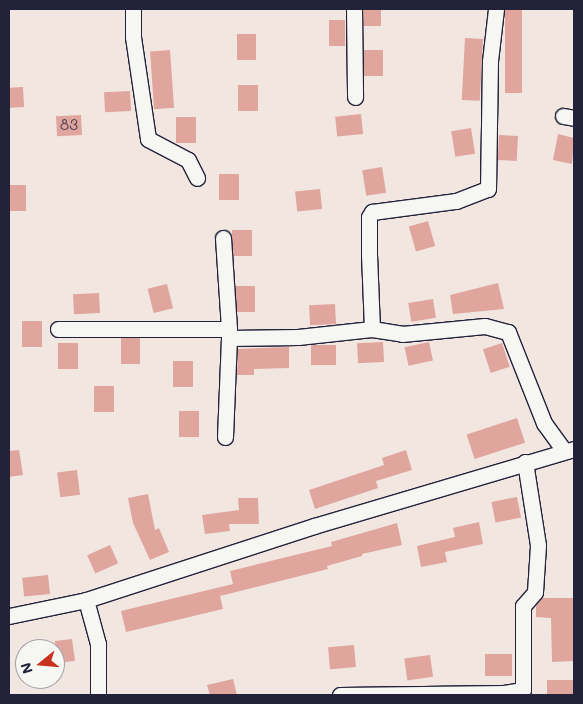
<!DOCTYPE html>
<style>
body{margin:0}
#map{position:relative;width:583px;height:704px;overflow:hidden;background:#f2e6e1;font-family:Mali,sans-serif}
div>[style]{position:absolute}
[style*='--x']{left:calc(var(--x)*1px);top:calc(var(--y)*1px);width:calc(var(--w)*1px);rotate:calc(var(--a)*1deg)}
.building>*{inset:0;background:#e0a69e;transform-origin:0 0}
.roads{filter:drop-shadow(1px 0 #22223b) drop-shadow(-1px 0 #22223b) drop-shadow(0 1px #22223b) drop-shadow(0 -1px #22223b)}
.minor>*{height:15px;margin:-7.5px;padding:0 7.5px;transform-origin:7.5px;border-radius:7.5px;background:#f6f6f2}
span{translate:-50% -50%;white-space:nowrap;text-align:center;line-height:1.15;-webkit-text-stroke:4px #f6f6f2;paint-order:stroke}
.number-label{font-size:15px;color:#524354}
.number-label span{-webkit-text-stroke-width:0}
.frame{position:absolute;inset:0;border:10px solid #22223b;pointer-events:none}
.north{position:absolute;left:15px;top:639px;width:50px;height:50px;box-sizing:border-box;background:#f6f6f2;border:1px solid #a1a1a9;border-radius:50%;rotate:253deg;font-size:14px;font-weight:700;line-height:20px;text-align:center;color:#22223b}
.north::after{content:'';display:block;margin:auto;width:18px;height:22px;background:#c8321e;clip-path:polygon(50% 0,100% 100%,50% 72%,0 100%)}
</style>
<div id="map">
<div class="building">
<div style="left:363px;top:9px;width:18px;height:17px"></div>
<div style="left:505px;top:9px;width:17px;height:84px"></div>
<div style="left:345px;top:20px;width:26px;height:16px;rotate:90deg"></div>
<div style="left:237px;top:34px;width:19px;height:26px"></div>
<div style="left:465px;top:38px;width:18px;height:62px;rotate:3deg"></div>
<div style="left:170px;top:50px;width:58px;height:20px;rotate:86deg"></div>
<div style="left:364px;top:50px;width:19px;height:26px"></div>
<div style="left:238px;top:85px;width:20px;height:26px"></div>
<div style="left:23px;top:87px;width:20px;height:14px;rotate:87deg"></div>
<div style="left:130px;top:91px;width:20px;height:26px;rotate:87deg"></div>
<div style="left:361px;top:114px;width:20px;height:26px;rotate:84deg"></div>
<div style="left:81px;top:115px;width:20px;height:25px;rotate:87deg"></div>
<div style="left:176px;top:117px;width:20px;height:26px"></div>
<div style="left:471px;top:128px;width:26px;height:20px;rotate:81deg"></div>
<div style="clip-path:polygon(558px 134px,574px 138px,572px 164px,553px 160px)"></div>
<div style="left:499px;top:135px;width:19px;height:25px;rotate:3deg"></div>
<div style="left:382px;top:167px;width:26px;height:20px;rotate:81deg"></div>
<div style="left:239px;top:174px;width:26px;height:20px;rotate:90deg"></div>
<div style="left:26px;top:185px;width:26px;height:17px;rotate:90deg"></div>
<div style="left:320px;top:189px;width:20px;height:25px;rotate:84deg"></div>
<div style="left:428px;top:221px;width:26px;height:20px;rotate:74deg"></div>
<div style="left:232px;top:230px;width:20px;height:26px"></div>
<div style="clip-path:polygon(498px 283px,504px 309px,453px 314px,450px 295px)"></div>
<div style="left:167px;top:284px;width:25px;height:20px;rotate:76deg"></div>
<div style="left:236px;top:286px;width:19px;height:26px"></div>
<div style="left:99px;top:293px;width:20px;height:26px;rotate:87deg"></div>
<div style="left:433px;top:299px;width:19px;height:25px;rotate:81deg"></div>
<div style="left:335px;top:304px;width:20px;height:26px;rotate:87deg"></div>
<div style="left:22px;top:321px;width:20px;height:26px"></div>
<div style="left:121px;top:338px;width:19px;height:26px"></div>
<div style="left:383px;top:342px;width:20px;height:26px;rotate:87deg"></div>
<div style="left:429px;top:342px;width:19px;height:25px;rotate:78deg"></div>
<div style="left:78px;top:343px;width:26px;height:20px;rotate:90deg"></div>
<div style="left:502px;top:343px;width:25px;height:20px;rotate:72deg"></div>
<div style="left:311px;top:345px;width:25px;height:20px"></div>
<div style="clip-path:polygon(289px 347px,289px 368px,254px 369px,254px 375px,237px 375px,238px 349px)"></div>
<div style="left:173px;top:361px;width:20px;height:26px"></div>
<div style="left:94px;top:386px;width:20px;height:26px"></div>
<div style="left:199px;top:411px;width:26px;height:20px;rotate:90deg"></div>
<div style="left:517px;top:418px;width:26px;height:53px;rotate:72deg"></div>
<div style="clip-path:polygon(19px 450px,23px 475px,9px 477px,9px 451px)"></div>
<div style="clip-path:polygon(406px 450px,412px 470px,376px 481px,378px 488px,315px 509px,309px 490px,384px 465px,382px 458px)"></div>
<div style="left:77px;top:470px;width:25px;height:20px;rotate:83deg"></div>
<div style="clip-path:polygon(148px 494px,155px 530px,159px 528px,169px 552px,150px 560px,133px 523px,128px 498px)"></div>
<div style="left:517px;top:497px;width:21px;height:26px;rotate:79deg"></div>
<div style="clip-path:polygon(238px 498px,258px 498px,259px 524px,229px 524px,230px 531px,205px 534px,202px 515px,239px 510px)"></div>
<div style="clip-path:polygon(479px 522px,483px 544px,445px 552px,447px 562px,421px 567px,417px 546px,455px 537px,453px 528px)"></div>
<div style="clip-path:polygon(397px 523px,402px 545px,362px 554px,362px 556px,327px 566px,328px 569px,220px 596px,223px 609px,126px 632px,121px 611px,233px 584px,230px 571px,332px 546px,331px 542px)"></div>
<div style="left:110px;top:545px;width:20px;height:25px;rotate:66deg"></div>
<div style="left:48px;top:575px;width:19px;height:26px;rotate:84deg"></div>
<div style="clip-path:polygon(542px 598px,574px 598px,574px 661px,552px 662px,551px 618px,536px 617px,536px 606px)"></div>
<div style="clip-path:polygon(72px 639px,75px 661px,55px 663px,55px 641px)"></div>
<div style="left:354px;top:645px;width:22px;height:26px;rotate:85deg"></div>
<div style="left:512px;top:654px;width:22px;height:27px;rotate:90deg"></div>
<div style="left:430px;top:655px;width:22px;height:26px;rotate:82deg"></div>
<div style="clip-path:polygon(233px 679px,237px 695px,210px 695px,207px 685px)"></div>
<div style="left:547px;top:680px;width:27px;height:15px"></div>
</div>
<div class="roads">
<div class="minor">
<div style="--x:133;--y:9;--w:28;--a:90"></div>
<div style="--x:133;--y:37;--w:103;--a:81.6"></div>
<div style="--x:148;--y:139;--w:45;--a:27.7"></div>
<div style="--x:188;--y:160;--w:20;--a:63"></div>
<div style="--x:354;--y:9;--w:88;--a:89.3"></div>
<div style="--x:563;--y:116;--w:11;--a:10"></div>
<div style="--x:223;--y:238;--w:91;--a:86.2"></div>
<div style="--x:58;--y:329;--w:171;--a:0"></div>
<div style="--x:229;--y:329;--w:9;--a:90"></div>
<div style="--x:372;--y:329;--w:74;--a:-92.3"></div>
<div style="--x:369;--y:255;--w:38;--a:-90"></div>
<div style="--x:369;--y:217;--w:6;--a:-59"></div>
<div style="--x:372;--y:212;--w:85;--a:-7.5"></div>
<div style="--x:456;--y:201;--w:34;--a:-21"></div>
<div style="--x:488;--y:189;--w:128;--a:-89.1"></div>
<div style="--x:490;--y:61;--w:52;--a:-83.4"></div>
<div style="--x:225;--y:437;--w:99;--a:-87.7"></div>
<div style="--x:229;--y:338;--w:69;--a:-0.8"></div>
<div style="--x:298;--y:337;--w:74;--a:-6.2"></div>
<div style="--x:372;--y:329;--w:30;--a:9"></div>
<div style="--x:402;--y:334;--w:83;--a:-5.5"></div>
<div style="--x:485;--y:326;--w:24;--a:15"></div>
<div style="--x:508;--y:332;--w:98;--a:68.4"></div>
<div style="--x:544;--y:423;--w:34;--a:54"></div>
<div style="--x:86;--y:600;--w:46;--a:74.7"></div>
<div style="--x:98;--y:644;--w:51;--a:90"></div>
<div style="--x:9;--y:616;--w:79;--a:-11.7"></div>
<div style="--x:86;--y:600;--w:240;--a:-18"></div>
<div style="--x:314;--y:526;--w:271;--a:-16.5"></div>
<div style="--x:340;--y:695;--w:164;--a:-0.7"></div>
<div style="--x:504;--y:693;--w:19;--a:-9"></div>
<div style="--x:523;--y:690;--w:84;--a:-90"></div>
<div style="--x:523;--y:606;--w:18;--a:-49"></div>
<div style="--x:535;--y:592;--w:47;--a:-86.3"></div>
<div style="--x:538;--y:545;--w:84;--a:-98.9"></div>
</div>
</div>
<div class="number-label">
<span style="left:69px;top:125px">83</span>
</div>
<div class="frame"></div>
<div class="north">N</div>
</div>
